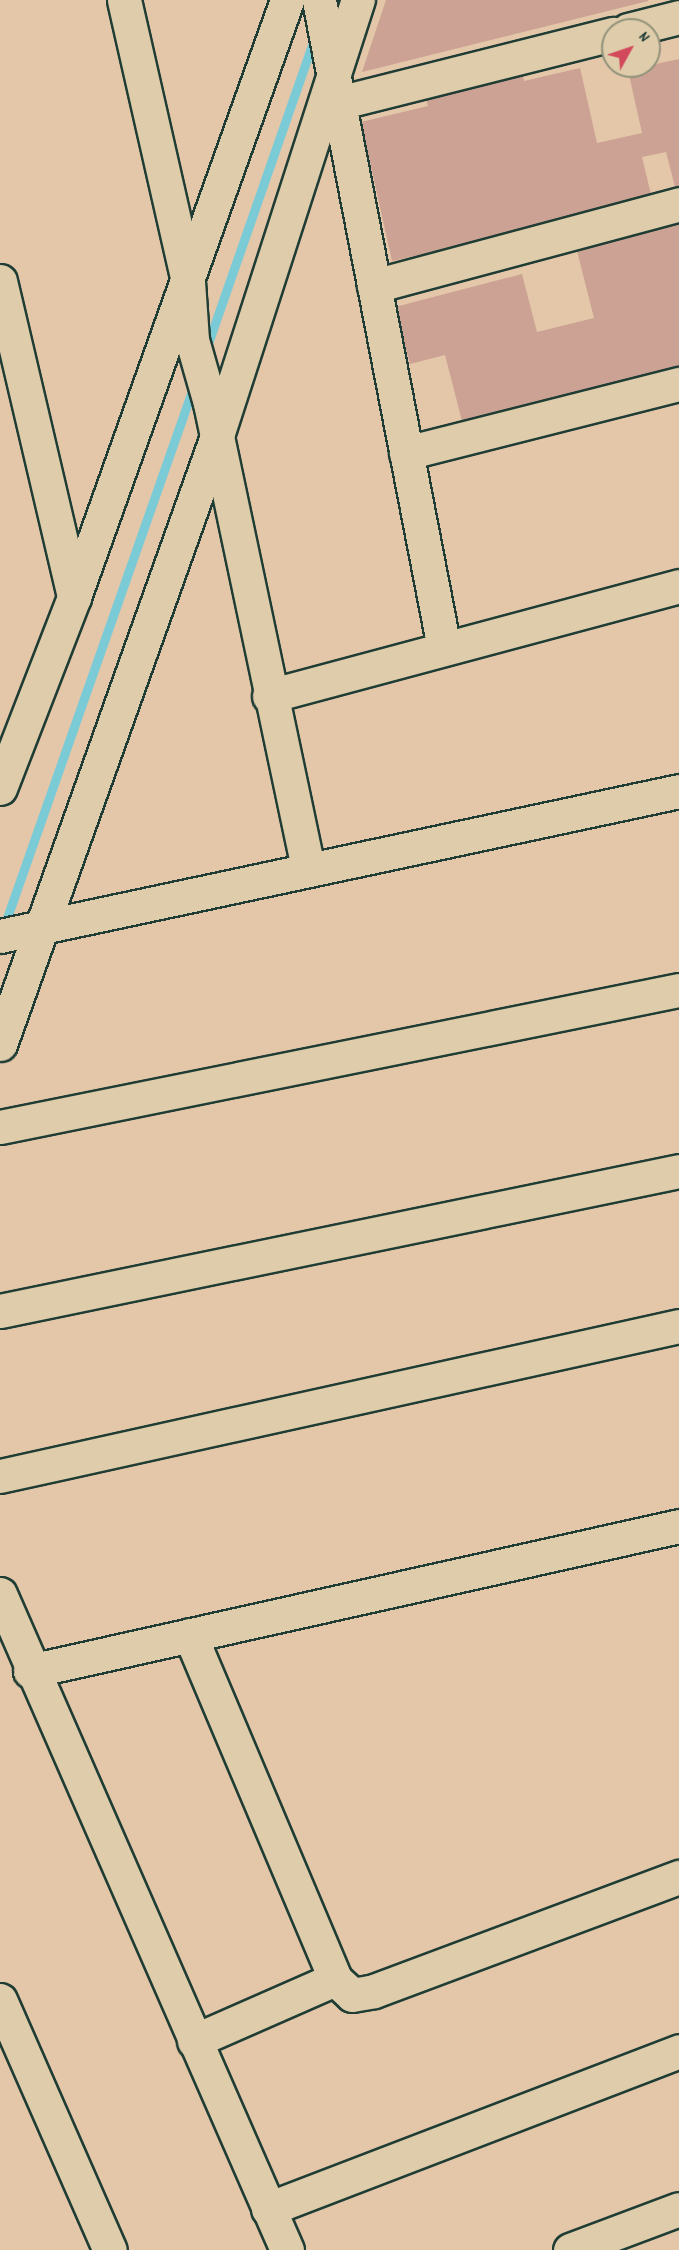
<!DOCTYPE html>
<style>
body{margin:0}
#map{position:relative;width:679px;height:2250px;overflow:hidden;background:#e4c6a9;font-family:Dekko,sans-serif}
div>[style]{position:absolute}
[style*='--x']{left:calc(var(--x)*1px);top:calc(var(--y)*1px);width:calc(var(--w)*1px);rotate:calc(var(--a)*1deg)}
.stream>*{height:9px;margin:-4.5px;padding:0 4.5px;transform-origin:4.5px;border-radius:4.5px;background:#7bcbd7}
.building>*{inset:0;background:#cba293}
.roads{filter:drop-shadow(2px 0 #1f3d34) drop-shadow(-2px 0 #1f3d34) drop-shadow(0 2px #1f3d34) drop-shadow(0 -2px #1f3d34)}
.street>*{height:33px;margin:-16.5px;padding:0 16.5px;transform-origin:16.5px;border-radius:16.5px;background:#dfccaa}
.secondary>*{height:33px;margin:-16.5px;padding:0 16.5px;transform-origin:16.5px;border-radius:16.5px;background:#dfccaa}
span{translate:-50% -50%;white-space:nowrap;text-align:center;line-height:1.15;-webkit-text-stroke:4.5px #dfccaa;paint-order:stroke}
.north{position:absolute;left:601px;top:18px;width:60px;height:60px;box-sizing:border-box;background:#dfccaa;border:2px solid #92937b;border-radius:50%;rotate:50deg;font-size:16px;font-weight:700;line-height:24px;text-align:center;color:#1f3d34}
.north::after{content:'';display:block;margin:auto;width:21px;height:27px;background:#d1495b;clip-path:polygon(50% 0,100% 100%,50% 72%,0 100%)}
</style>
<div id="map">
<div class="stream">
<div style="--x:205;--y:352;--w:335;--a:-70.8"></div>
<div style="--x:3;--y:929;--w:577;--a:-70.65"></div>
</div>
<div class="building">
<div style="clip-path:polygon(386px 0,648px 0,648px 1px,362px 72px)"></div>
<div style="clip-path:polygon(679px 59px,679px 186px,675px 187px,666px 152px,642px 157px,653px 203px,392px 261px,361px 122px,428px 106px,424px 89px,521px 67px,524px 81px,580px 68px,597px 143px,642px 133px,628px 70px)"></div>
<div style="clip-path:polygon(679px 220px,679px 366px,462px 421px,445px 355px,410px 364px,395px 307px,522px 274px,537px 332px,594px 318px,576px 247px)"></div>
</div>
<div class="roads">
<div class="street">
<div style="--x:124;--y:0;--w:288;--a:77.2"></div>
<div style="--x:188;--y:281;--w:59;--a:86.1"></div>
<div style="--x:192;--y:340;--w:66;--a:74.1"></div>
<div style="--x:210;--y:403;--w:476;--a:78.1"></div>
<div style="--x:319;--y:0;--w:660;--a:79.08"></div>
<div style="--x:628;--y:30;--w:53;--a:-14.3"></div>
<div style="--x:338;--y:103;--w:284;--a:-14.1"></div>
<div style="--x:0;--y:281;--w:325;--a:76.8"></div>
<div style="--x:374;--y:286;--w:316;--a:-15"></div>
<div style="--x:406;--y:453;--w:282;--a:-14.2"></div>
<div style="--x:269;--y:696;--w:424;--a:-15"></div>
<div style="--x:0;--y:1127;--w:693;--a:-11.41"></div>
<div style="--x:0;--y:1311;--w:693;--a:-11.65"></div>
<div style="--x:0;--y:1476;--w:695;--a:-12.46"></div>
<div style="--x:0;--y:1594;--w:716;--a:66.37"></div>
<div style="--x:190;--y:1635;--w:373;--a:67.1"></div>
<div style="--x:335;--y:1979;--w:23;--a:43"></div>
<div style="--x:352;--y:1995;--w:22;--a:-10"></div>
<div style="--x:374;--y:1991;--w:326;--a:-20.5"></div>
<div style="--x:30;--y:1671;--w:665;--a:-12.59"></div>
<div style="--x:0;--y:2000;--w:273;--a:66.3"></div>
<div style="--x:194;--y:2041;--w:154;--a:-23.7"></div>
<div style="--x:268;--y:2209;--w:440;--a:-21"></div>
<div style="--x:570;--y:2250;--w:116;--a:-20.6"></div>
</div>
<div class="secondary">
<div style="--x:0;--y:788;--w:205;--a:-68.8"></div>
<div style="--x:74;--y:597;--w:634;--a:-70.36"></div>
<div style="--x:0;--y:936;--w:694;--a:-12.05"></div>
<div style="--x:0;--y:1044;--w:639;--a:-70.35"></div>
<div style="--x:215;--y:442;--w:465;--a:-72.1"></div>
</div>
</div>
<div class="north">N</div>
</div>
